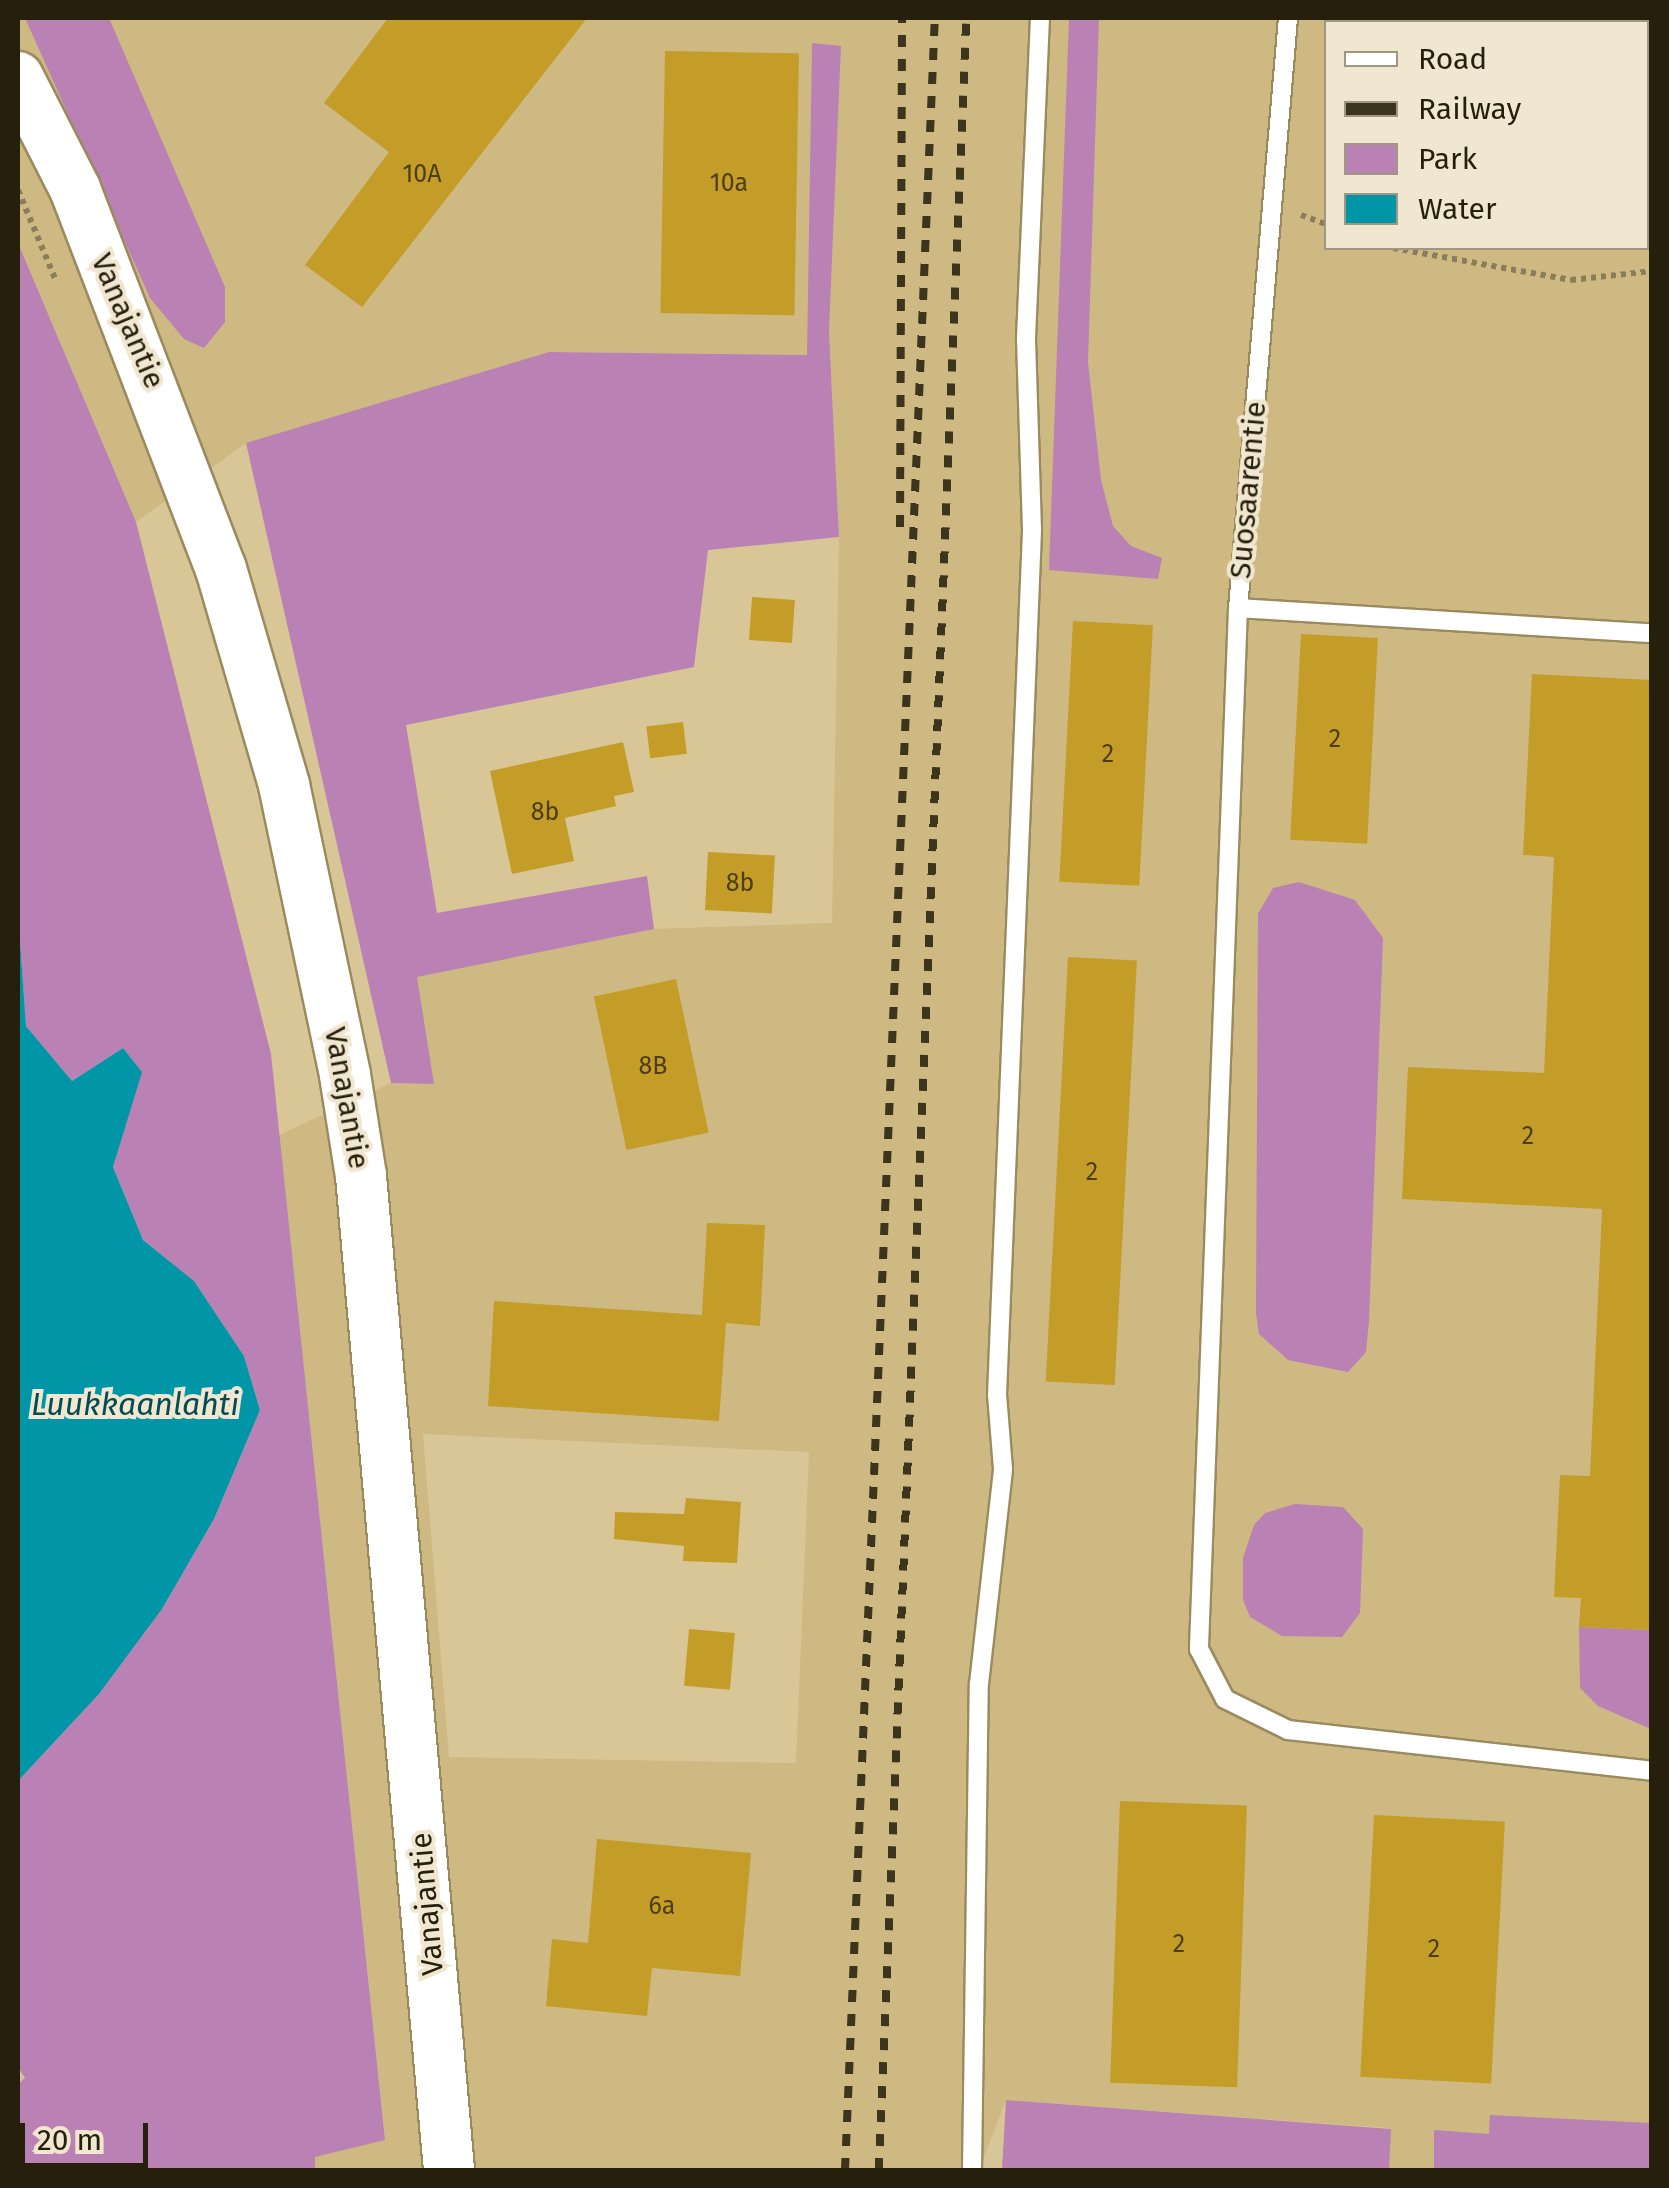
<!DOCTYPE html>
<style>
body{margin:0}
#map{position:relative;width:1669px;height:2188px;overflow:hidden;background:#d8c697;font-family:"Fira Sans",sans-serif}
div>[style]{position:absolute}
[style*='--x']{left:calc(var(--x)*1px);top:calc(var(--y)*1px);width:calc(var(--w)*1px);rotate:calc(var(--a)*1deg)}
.built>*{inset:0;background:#ceb983}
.green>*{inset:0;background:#b981b4}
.water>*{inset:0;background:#0096a8}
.building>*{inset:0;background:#c39d28;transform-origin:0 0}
.path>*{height:6px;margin-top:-3px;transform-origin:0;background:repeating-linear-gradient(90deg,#8a7d5a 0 5px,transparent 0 10px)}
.roads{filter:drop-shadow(2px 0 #9b8a5d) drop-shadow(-2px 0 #9b8a5d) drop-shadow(0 2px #9b8a5d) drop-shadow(0 -2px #9b8a5d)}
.lane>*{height:18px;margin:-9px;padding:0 9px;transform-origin:9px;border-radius:9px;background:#fff}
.secondary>*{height:50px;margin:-25px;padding:0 25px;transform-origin:25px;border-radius:25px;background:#fff}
.rail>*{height:8px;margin-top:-4px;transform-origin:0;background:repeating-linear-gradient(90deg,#3c341d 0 12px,transparent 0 24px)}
span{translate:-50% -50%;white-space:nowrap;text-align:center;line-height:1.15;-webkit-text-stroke:8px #f1e7d0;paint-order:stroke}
.number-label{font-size:25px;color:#4d3e13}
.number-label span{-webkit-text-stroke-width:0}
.street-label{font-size:30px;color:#261f0c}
.water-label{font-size:32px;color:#014c55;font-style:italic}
.frame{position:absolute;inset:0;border:20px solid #261f0c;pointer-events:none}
.legend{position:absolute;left:1324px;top:20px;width:325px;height:230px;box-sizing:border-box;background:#f1e7d0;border:2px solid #a09782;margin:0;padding:12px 18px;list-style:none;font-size:30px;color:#261f0c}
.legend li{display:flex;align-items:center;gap:20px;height:50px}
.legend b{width:50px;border:2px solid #a09782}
.scale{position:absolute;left:20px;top:2123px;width:128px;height:45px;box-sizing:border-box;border:5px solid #261f0c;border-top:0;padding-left:12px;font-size:30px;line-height:35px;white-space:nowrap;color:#261f0c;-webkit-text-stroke:8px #f1e7d0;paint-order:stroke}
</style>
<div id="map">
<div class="built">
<div style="clip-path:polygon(evenodd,18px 18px,1651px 18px,1651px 2170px,1389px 2170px,1390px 2128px,1006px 2100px,979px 2170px,18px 2170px,385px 2139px,279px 1135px,391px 1083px,433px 1084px,416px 977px,654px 929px,832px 923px,839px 537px,829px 332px,841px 47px,812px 44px,808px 355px,549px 352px,246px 443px,136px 522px,18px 243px,18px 18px,1326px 22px,1646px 22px,1646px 248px,1326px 248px,1326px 22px,18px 18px,423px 1434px,809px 1452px,796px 1763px,449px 1757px,423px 1434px)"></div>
</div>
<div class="green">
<div style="clip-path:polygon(25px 18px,109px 18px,225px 287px,225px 322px,204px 348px,184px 339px,150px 298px)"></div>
<div style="clip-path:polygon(1069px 18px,1099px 18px,1088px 362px,1101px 480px,1113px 526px,1131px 546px,1162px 558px,1158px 579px,1049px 570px)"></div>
<div style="clip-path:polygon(812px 43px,841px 46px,829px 332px,839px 537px,708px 550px,694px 667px,406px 725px,437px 913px,647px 876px,654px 929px,417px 977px,434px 1084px,391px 1083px,246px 443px,549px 352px,807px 355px)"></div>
<div style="clip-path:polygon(18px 243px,136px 522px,271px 1054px,385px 2140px,315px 2157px,315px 2170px,18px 2170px,18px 2084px,25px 2078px,18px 2067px,18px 1781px,99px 1694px,162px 1609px,214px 1519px,260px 1410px,244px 1356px,194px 1281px,143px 1240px,113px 1167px,141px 1071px,123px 1048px,72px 1081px,26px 1026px,18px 912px)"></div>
<div style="clip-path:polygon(1299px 882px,1355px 900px,1383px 938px,1369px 1321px,1366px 1352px,1348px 1372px,1288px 1360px,1259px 1334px,1256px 1313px,1258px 914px,1273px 888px)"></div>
<div style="clip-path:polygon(1295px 1504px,1343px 1507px,1363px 1529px,1360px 1613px,1342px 1637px,1282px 1636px,1250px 1617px,1243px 1600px,1243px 1558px,1254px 1525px,1265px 1513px)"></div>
<div style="clip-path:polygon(1579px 1627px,1651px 1630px,1651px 1729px,1598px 1706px,1580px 1688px)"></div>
<div style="clip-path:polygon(1006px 2100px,1391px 2129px,1389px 2170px,1002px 2170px)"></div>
<div style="clip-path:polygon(1490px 2115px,1651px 2123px,1651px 2170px,1434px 2170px,1434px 2130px,1489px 2134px)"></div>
</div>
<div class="water">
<div style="clip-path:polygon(18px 912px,26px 1026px,72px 1081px,123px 1048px,142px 1072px,113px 1167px,143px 1240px,194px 1281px,244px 1356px,260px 1410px,214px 1519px,162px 1609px,99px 1694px,18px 1781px)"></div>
</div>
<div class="building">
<div style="clip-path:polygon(388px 18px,587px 18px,362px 307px,305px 265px,389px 152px,324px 103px)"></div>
<div style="left:665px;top:51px;width:134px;height:262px;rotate:1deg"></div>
<div style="left:752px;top:597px;width:43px;height:43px;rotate:4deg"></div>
<div style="left:1073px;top:621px;width:80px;height:261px;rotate:3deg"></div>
<div style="left:1301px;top:634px;width:77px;height:206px;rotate:3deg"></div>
<div style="clip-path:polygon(1532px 674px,1652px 680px,1652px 1630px,1579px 1627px,1581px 1598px,1554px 1597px,1560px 1475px,1590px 1476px,1602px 1209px,1402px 1199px,1408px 1067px,1544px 1073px,1554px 857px,1523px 855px)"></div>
<div style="left:683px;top:722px;width:32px;height:37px;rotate:83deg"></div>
<div style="clip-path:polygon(623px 742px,634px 792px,614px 796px,616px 806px,565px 818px,574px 861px,512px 874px,490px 771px)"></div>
<div style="left:708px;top:852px;width:67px;height:58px;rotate:3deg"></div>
<div style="left:1068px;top:957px;width:69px;height:425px;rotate:3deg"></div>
<div style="left:676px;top:979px;width:157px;height:84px;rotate:78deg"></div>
<div style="clip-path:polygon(707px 1223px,765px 1225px,760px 1326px,726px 1323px,719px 1421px,488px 1406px,494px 1301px,702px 1315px)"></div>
<div style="clip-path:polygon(686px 1498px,741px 1502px,737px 1563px,683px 1561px,684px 1546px,614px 1539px,615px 1512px,684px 1514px)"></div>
<div style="left:689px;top:1629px;width:46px;height:57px;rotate:5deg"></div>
<div style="left:1120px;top:1801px;width:127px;height:282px;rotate:2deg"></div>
<div style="left:1374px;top:1815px;width:131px;height:262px;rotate:3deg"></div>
<div style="clip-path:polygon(597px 1839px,751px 1853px,740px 1976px,652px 1968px,647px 2016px,546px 2006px,552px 1939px,588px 1943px)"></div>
</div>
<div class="path">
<div style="--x:1430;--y:22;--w:4;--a:-76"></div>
<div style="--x:18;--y:190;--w:99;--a:67.3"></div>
<div style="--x:1301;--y:215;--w:27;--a:20"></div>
<div style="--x:1393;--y:248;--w:181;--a:10.2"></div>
<div style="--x:1571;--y:280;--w:81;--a:-6.3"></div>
</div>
<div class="roads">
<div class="lane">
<div style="--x:1288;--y:18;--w:592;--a:94.84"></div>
<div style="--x:1238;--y:608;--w:1042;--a:92.15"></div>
<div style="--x:1199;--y:1649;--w:56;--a:62.5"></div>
<div style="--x:1225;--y:1699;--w:70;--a:26.2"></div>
<div style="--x:1288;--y:1730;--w:366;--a:6.4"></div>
<div style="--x:1238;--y:608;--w:415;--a:3.5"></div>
<div style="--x:972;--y:2170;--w:486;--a:-89.2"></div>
<div style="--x:979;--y:1684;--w:216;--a:-83.6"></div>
<div style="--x:1003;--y:1469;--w:74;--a:-94.6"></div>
<div style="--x:997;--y:1395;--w:866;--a:-87.68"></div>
<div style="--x:1032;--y:530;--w:192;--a:-91.8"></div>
<div style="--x:1026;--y:338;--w:320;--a:-87.5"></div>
</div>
<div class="secondary">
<div style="--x:18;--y:77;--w:126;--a:63"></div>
<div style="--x:75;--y:189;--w:407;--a:69"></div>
<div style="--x:221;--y:569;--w:225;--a:73.7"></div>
<div style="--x:284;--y:785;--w:296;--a:78.1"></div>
<div style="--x:345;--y:1075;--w:102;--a:81"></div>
<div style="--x:361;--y:1176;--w:998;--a:84.94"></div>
</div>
</div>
<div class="rail">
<div style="--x:900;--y:527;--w:509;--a:-89.77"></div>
<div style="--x:845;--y:2170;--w:2154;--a:-87.61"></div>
<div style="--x:879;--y:2170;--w:2154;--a:-87.68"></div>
</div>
<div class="number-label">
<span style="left:422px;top:174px">10A</span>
<span style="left:729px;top:183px">10a</span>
<span style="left:1335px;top:739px">2</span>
<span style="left:1108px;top:754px">2</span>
<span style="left:545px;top:812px">8b</span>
<span style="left:740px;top:883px">8b</span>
<span style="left:653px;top:1066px">8B</span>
<span style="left:1528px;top:1136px">2</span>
<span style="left:1092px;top:1172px">2</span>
<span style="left:662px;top:1906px">6a</span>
<span style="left:1179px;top:1944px">2</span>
<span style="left:1434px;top:1949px">2</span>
</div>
<div class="street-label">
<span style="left:128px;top:321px;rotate:67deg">Vanajantie</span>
<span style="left:1248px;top:490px;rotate:-85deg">Suosaarentie</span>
<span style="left:347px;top:1098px;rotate:80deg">Vanajantie</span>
<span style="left:427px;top:1904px;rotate:-95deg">Vanajantie</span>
</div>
<div class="water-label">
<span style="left:135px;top:1404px">Luukkaanlahti</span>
</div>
<div class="frame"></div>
<ul class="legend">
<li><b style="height:12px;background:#fff"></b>Road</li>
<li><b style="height:12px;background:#3c341d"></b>Railway</li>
<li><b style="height:28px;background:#b981b4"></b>Park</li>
<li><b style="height:28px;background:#0096a8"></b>Water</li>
</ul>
<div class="scale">20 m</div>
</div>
